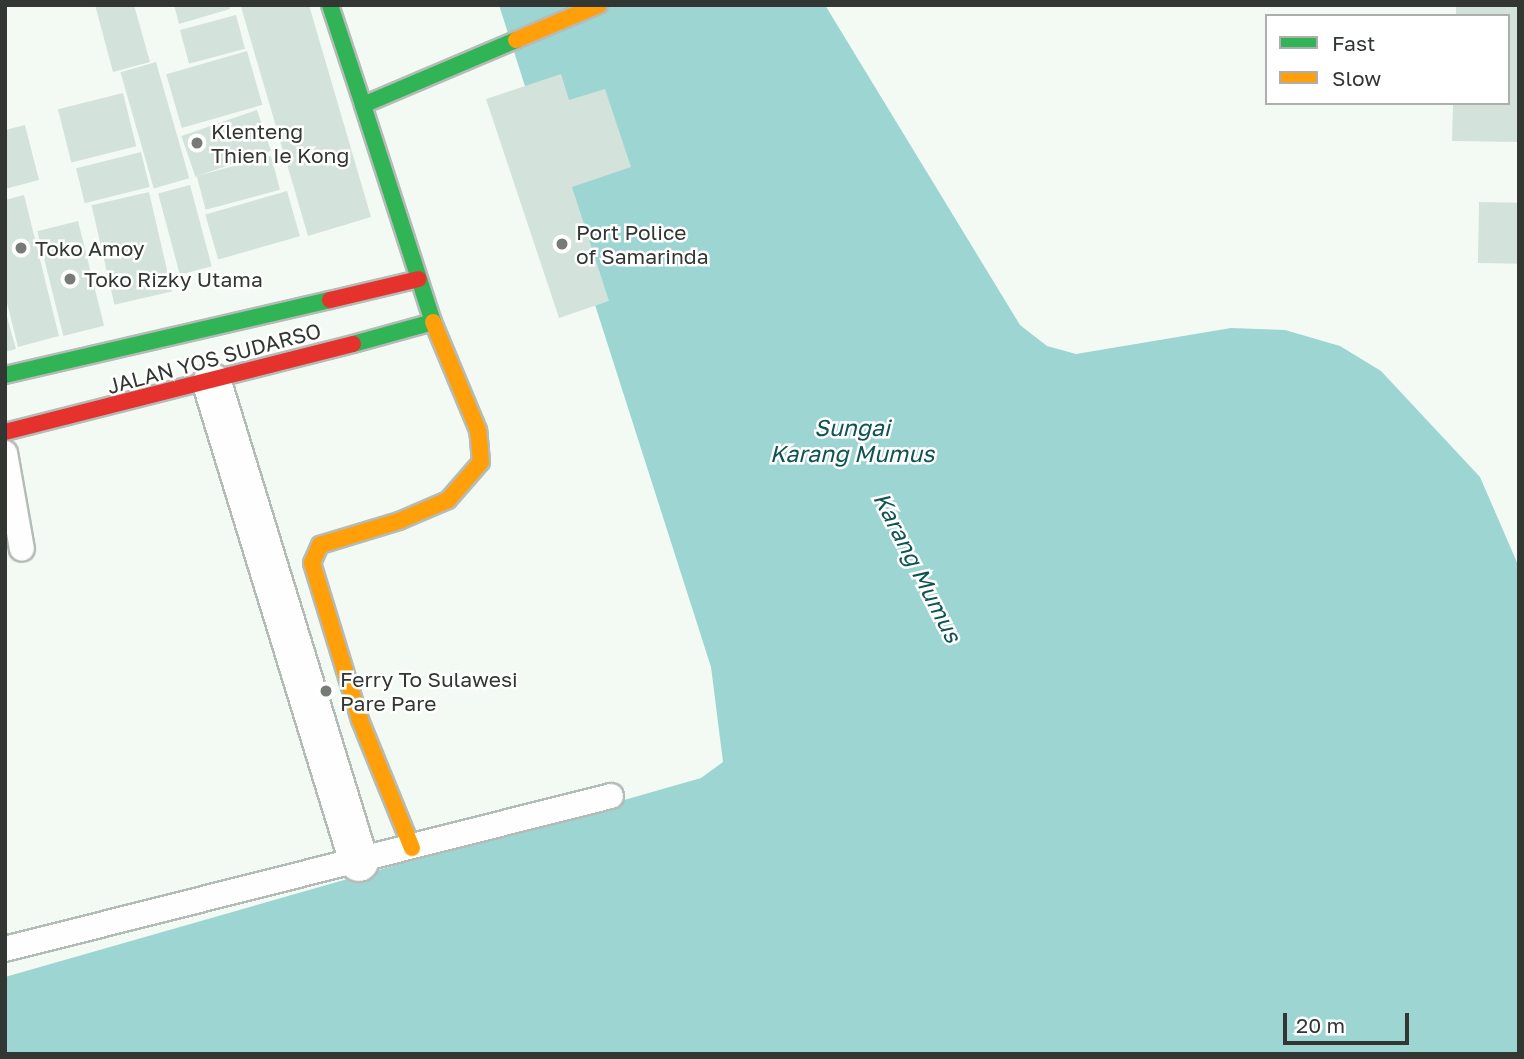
<!DOCTYPE html>
<style>
body{margin:0}
#map{position:relative;width:1524px;height:1059px;overflow:hidden;background:#f3faf4;font-family:"Golos Text",sans-serif}
div>[style]{position:absolute}
[style*='--x']{left:calc(var(--x)*1px);top:calc(var(--y)*1px);width:calc(var(--w)*1px);rotate:calc(var(--a)*1deg)}
.water>*{inset:0;background:#9dd5d2}
.pier>*{inset:0;background:#f3faf4;transform-origin:0 0}
.building>*{inset:0;background:#d3e3dc;transform-origin:0 0}
.roads{filter:drop-shadow(2px 0 #b5bbb6) drop-shadow(-2px 0 #b5bbb6) drop-shadow(0 2px #b5bbb6) drop-shadow(0 -2px #b5bbb6)}
.lane>*{height:24px;margin:-12px;padding:0 12px;transform-origin:12px;border-radius:12px;background:#fdfefd}
.street>*{height:38px;margin:-19px;padding:0 19px;transform-origin:19px;border-radius:19px;background:#fdfefd}
.fast>*{height:16px;margin:-8px;padding:0 8px;transform-origin:8px;border-radius:8px;background:#30b455}
.slow>*{height:16px;margin:-8px;padding:0 8px;transform-origin:8px;border-radius:8px;background:#ff9f0a}
.jam>*{height:16px;margin:-8px;padding:0 8px;transform-origin:8px;border-radius:8px;background:#e5322d}
.dots>*{width:19px;height:19px;translate:-50% -50%;box-sizing:border-box;border:4px solid #fff;border-radius:50%}
span{translate:-50% -50%;white-space:nowrap;text-align:center;line-height:1.15;-webkit-text-stroke:5px #fff;paint-order:stroke}
.poi-label{font-size:21px;color:#323733}
.left{translate:0 -50%;text-align:left}
.street-label{font-size:21px;color:#323733}
.water-label{font-size:23px;color:#0f5452;font-style:italic}
.frame{position:absolute;inset:0;border:7px solid #323733;pointer-events:none}
.legend{position:absolute;left:1265px;top:14px;width:245px;height:91px;box-sizing:border-box;background:#fff;border:2px solid #adafad;margin:0;padding:9px 12px;list-style:none;font-size:21px;color:#323733}
.legend li{display:flex;align-items:center;gap:14px;height:35px}
.legend b{width:35px;border:2px solid #adafad}
.scale{position:absolute;left:1283px;top:1013px;width:126px;height:32px;box-sizing:border-box;border:4px solid #323733;border-top:0;padding-left:9px;font-size:21px;line-height:24px;white-space:nowrap;color:#323733;-webkit-text-stroke:5px #fff;paint-order:stroke}
</style>
<div id="map">
<div class="water">
<div style="clip-path:polygon(499px 5px,825px 5px,1020px 325px,1047px 346px,1076px 354px,1231px 328px,1285px 330px,1340px 346px,1381px 371px,1480px 477px,1519px 567px,1519px 1054px,5px 1054px,5px 977px,701px 778px,723px 762px,711px 667px)"></div>
</div>
<div class="pier">
<div style="left:700px;top:774px;width:4px;height:723px;rotate:76deg"></div>
</div>
<div class="building">
<div style="clip-path:polygon(95px 5px,134px 5px,150px 62px,113px 72px)"></div>
<div style="clip-path:polygon(174px 5px,229px 5px,230px 9px,179px 24px)"></div>
<div style="clip-path:polygon(247px 5px,309px 5px,371px 217px,308px 236px,241px 7px)"></div>
<div style="clip-path:polygon(1456px 5px,1519px 5px,1519px 142px,1452px 141px,1453px 103px,1508px 103px,1508px 16px,1456px 16px)"></div>
<div style="left:236px;top:15px;width:35px;height:58px;rotate:75deg"></div>
<div style="left:247px;top:51px;width:56px;height:84px;rotate:74deg"></div>
<div style="left:156px;top:62px;width:121px;height:37px;rotate:74deg"></div>
<div style="clip-path:polygon(561px 74px,569px 100px,605px 89px,631px 167px,572px 187px,609px 301px,559px 318px,486px 99px)"></div>
<div style="left:123px;top:93px;width:55px;height:67px;rotate:76deg"></div>
<div style="left:257px;top:110px;width:43px;height:80px;rotate:71deg"></div>
<div style="clip-path:polygon(25px 125px,39px 180px,5px 189px,5px 130px)"></div>
<div style="left:141px;top:152px;width:36px;height:67px;rotate:76deg"></div>
<div style="left:271px;top:156px;width:35px;height:77px;rotate:75deg"></div>
<div style="left:190px;top:185px;width:84px;height:33px;rotate:75deg"></div>
<div style="left:287px;top:191px;width:47px;height:85px;rotate:74deg"></div>
<div style="left:149px;top:192px;width:102px;height:59px;rotate:77deg"></div>
<div style="clip-path:polygon(24px 195px,59px 336px,18px 347px,5px 295px,5px 200px)"></div>
<div style="left:1479px;top:202px;width:40px;height:61px;rotate:1deg"></div>
<div style="left:78px;top:221px;width:108px;height:42px;rotate:76deg"></div>
<div style="clip-path:polygon(5px 310px,16px 349px,5px 352px)"></div>
</div>
<div class="roads">
<div class="lane">
<div style="--x:5;--y:453;--w:97;--a:80"></div>
<div style="--x:5;--y:949;--w:625;--a:-14.17"></div>
</div>
<div class="street">
<div style="--x:212;--y:383;--w:501;--a:72.94"></div>
</div>
<div class="fast">
<div style="--x:330;--y:5;--w:105;--a:71.7"></div>
<div style="--x:363;--y:105;--w:166;--a:-23"></div>
<div style="--x:353;--y:344;--w:83;--a:-15.4"></div>
<div style="--x:433;--y:322;--w:228;--a:-107.9"></div>
<div style="--x:5;--y:375;--w:334;--a:-13"></div>
</div>
<div class="slow">
<div style="--x:516;--y:40;--w:90;--a:-22.9"></div>
<div style="--x:412;--y:848;--w:138;--a:-112.1"></div>
<div style="--x:360;--y:720;--w:164;--a:-107"></div>
<div style="--x:312;--y:563;--w:20;--a:-66"></div>
<div style="--x:320;--y:545;--w:83;--a:-16.9"></div>
<div style="--x:399;--y:521;--w:53;--a:-23.2"></div>
<div style="--x:448;--y:500;--w:50;--a:-49"></div>
<div style="--x:481;--y:462;--w:32;--a:-95"></div>
<div style="--x:478;--y:430;--w:117;--a:-112.6"></div>
</div>
<div class="jam">
<div style="--x:330;--y:300;--w:91;--a:-13.3"></div>
<div style="--x:5;--y:432;--w:359;--a:-14.2"></div>
</div>
</div>
<div class="dots">
<div style="left:197px;top:143px;background:#767b77"></div>
<div style="left:562px;top:244px;background:#767b77"></div>
<div style="left:21px;top:248px;background:#767b77"></div>
<div style="left:70px;top:279px;background:#767b77"></div>
<div style="left:326px;top:691px;background:#767b77"></div>
</div>
<div class="poi-label">
<span class="left" style="left:211px;top:143px">Klenteng<br>Thien Ie Kong</span>
<span class="left" style="left:576px;top:244px">Port Police<br>of Samarinda</span>
<span class="left" style="left:35px;top:248px">Toko Amoy</span>
<span class="left" style="left:84px;top:279px">Toko Rizky Utama</span>
<span class="left" style="left:340px;top:691px">Ferry To Sulawesi<br>Pare Pare</span>
</div>
<div class="street-label">
<span style="left:214px;top:358px;rotate:-15deg">JALAN YOS SUDARSO</span>
</div>
<div class="water-label">
<span style="left:852px;top:440px">Sungai<br>Karang Mumus</span>
<span style="left:918px;top:567px;rotate:63deg">Karang Mumus</span>
</div>
<div class="frame"></div>
<ul class="legend">
<li><b style="height:9px;background:#30b455"></b>Fast</li>
<li><b style="height:9px;background:#ff9f0a"></b>Slow</li>
</ul>
<div class="scale">20 m</div>
</div>
